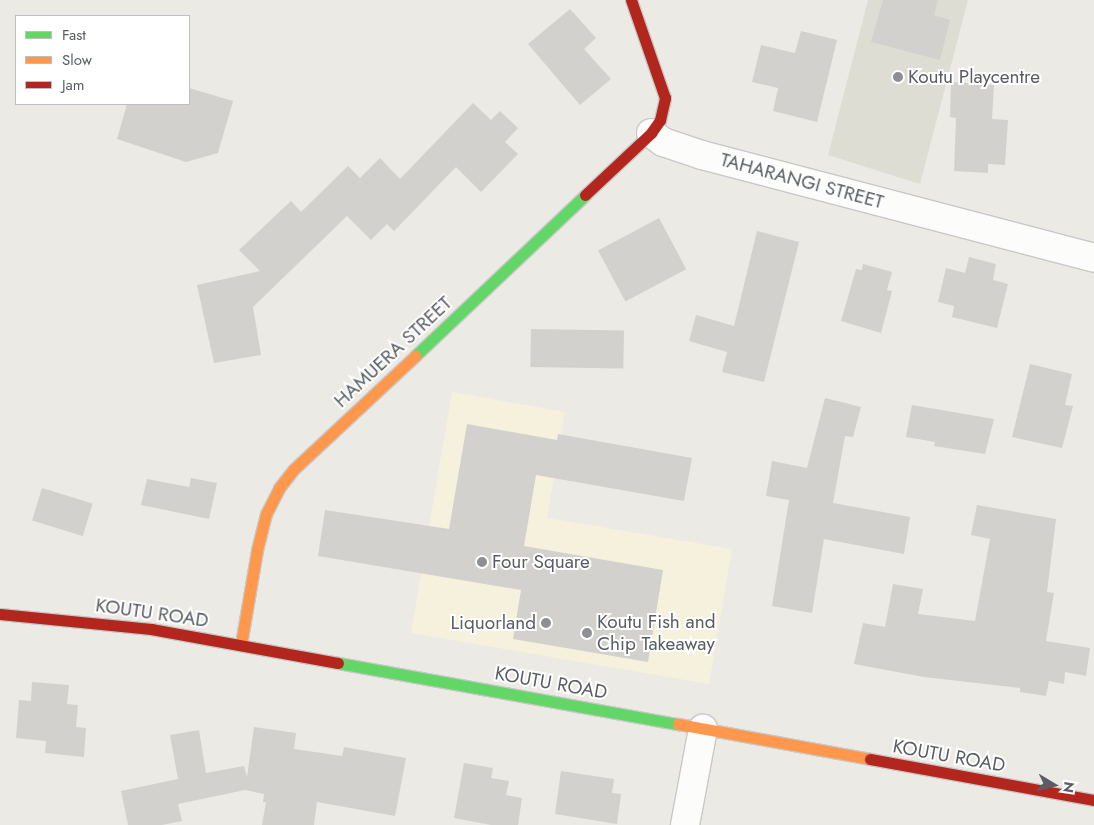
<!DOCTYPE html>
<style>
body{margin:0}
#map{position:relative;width:1094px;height:825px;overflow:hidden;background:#eceae4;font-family:Jost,sans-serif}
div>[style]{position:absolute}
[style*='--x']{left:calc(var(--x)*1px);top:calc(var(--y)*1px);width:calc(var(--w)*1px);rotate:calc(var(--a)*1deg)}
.commercial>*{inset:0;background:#f6f1dc}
.education>*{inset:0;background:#deddd4}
.building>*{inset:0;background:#d2d1cd;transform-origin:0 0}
.roads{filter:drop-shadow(1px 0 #c8c8c7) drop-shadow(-1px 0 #c8c8c7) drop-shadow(0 1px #c8c8c7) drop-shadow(0 -1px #c8c8c7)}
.street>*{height:28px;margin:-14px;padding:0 14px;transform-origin:14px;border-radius:14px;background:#fcfcfb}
.fast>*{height:11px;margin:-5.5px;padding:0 5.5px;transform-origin:5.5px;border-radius:5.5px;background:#63d668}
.slow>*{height:11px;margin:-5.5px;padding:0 5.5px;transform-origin:5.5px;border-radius:5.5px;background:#ff974d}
.jam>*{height:11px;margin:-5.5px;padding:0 5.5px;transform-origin:5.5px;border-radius:5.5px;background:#b3261e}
.dots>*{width:14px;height:14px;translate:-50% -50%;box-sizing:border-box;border:2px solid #fff;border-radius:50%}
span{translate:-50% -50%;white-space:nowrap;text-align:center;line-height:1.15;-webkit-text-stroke:4px #fff;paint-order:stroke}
.poi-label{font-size:19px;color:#5a5e64}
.left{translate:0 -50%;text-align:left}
.right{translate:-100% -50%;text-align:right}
.street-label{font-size:19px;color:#5a5e64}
.legend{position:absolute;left:15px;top:15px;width:175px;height:90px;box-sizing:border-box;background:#fff;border:1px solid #bdbfc1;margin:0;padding:6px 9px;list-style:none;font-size:15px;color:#5a5e64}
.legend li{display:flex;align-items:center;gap:10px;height:25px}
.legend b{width:25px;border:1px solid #bdbfc1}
.north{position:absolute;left:1029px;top:760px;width:50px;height:50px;-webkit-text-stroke:4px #fff;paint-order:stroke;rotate:99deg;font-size:14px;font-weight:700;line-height:20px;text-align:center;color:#5a5e64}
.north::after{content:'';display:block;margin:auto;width:18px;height:22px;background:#5a5e64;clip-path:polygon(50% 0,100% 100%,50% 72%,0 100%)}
</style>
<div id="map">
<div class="commercial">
<div style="clip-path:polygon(452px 392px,565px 412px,547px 518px,732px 549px,709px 684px,411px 633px)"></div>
</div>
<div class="education">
<div style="clip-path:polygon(868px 0,968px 0,920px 184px,828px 155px)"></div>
</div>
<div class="building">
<div style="clip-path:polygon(883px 0,938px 0,934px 15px,950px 20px,940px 60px,871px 42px)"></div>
<div style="clip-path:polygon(570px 9px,596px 38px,584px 49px,611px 79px,580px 105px,528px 44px)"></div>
<div style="clip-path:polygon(801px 31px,837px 40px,817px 122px,773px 111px,778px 88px,752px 82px,761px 45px,795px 53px)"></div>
<div style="clip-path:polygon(951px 82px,994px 85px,992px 119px,1008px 120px,1005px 165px,988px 164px,988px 173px,954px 171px,956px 118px,950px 117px)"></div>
<div style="clip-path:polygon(189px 88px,233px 101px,218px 153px,186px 162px,117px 139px,127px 104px,189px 104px)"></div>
<div style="clip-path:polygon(473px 103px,491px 120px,500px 111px,518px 128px,505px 142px,518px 154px,481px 192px,456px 167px,394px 231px,387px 224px,371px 240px,347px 216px,253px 307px,261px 355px,214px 363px,197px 285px,260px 271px,239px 250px,291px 201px,301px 212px,348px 166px,360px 178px,380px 158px,400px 179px)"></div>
<div style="left:659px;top:218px;width:58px;height:69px;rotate:62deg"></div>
<div style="clip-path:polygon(757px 231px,799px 242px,764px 382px,722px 372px,727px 352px,689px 341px,696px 315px,734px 326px)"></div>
<div style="clip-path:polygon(969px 257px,996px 264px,993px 280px,1008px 284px,997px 328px,952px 317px,954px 306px,938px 302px,946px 268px,965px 273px)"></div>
<div style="clip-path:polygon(863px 264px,892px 272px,887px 290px,892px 291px,881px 333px,841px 321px,856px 269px,862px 270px)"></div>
<div style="left:531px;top:329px;width:93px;height:38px;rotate:1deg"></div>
<div style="clip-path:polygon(1030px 364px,1072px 374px,1065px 405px,1073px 406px,1062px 448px,1012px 437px)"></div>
<div style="clip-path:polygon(825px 398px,861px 407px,853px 437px,845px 436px,833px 503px,910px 517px,904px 554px,824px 539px,812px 613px,772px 606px,789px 500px,766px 496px,772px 461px,807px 468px)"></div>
<div style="clip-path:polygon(912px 405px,994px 419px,985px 454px,934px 446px,935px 442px,906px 437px)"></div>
<div style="clip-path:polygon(467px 424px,557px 440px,558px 434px,692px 458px,684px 501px,536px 475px,524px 546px,663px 570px,648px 662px,513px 639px,521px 590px,318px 556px,325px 510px,449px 529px)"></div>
<div style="clip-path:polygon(191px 478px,217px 483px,209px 519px,141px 505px,147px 479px,189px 487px)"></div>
<div style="left:42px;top:488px;width:53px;height:34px;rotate:17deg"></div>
<div style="clip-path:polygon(977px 505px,1056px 519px,1047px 592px,1054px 593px,1046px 641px,1090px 648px,1086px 676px,1065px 672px,1064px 684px,1049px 681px,1046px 696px,1020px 692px,1020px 688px,924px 677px,854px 664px,863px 623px,885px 627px,893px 584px,923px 589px,918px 614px,975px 621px,990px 539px,971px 535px)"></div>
<div style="clip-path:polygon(32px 682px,69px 685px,67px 704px,78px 705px,76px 727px,86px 728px,84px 757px,45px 753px,46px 741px,16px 738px,19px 700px,31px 701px)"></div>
<div style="clip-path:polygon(254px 727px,296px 733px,294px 749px,342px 756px,344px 747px,406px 758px,395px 816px,317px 802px,314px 825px,262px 825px,266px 802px,263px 802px,264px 794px,245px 790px,178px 804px,182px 821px,162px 825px,128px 825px,121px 791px,178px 779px,170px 735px,199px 730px,206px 773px,244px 766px,247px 777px)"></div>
<div style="clip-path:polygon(464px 763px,493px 768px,491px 778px,509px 781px,506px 795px,522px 798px,518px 825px,491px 825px,454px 818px)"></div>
<div style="clip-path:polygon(561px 771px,614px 779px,612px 793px,621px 794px,617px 824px,555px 814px)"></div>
</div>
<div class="roads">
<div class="street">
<div style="--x:651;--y:133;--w:15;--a:37"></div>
<div style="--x:663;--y:142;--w:41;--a:18.4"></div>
<div style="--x:702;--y:155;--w:405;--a:14.7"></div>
<div style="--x:685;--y:825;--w:98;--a:-79.4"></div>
</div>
<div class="fast">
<div style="--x:415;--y:356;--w:234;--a:-43.4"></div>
<div style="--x:338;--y:663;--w:345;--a:10.2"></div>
</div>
<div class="slow">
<div style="--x:241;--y:644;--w:95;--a:-80.3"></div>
<div style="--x:257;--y:550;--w:37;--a:-76"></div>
<div style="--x:266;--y:514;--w:29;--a:-63"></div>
<div style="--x:279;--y:488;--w:24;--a:-52"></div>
<div style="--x:294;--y:469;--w:166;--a:-43"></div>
<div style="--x:678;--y:724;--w:195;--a:10.3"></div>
</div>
<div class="jam">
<div style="--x:585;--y:195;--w:91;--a:-43.2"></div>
<div style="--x:651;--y:133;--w:16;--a:-55"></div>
<div style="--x:660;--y:120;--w:23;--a:-77"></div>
<div style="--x:665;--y:98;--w:104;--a:-109.1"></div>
<div style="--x:0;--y:614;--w:152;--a:5.7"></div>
<div style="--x:151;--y:629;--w:190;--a:10.3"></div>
<div style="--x:870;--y:759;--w:228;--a:10.4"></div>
</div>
</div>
<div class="dots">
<div style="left:898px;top:77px;background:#8d8f91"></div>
<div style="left:482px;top:562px;background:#8d8f91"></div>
<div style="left:546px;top:623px;background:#8d8f91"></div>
<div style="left:587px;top:633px;background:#8d8f91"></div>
</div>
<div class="poi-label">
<span class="left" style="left:908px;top:77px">Koutu Playcentre</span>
<span class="left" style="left:492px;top:562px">Four Square</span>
<span class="left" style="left:597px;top:633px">Koutu Fish and<br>Chip Takeaway</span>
<span class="right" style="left:536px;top:623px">Liquorland</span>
</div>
<div class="street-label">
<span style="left:802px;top:181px;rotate:15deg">TAHARANGI STREET</span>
<span style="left:393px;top:352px;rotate:-43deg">HAMUERA STREET</span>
<span style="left:152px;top:613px;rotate:8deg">KOUTU ROAD</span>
<span style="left:551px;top:683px;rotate:10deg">KOUTU ROAD</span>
<span style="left:949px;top:756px;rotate:10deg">KOUTU ROAD</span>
</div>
<ul class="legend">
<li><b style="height:6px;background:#63d668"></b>Fast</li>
<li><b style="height:6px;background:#ff974d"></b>Slow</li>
<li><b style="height:6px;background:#b3261e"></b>Jam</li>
</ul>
<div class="north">N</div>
</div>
